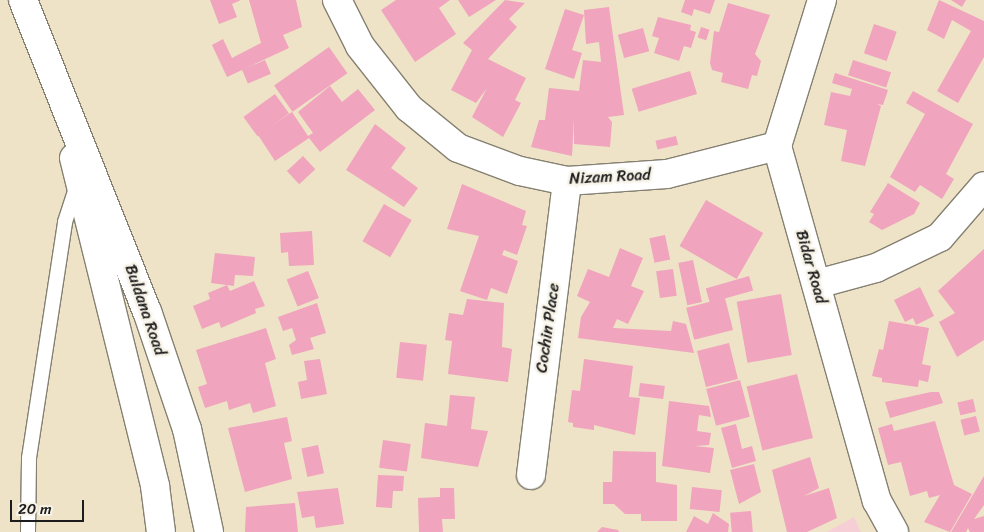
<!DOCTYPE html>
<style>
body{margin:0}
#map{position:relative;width:984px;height:532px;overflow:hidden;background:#eee3c7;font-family:Sriracha,sans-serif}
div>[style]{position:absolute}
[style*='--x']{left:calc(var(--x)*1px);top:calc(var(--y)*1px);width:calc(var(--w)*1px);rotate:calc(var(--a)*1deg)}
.built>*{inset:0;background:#f6cfd6}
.building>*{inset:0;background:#f0a4bd;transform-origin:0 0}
.roads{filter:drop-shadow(1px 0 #858072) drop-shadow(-1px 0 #858072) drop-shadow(0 1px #858072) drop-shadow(0 -1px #858072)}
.service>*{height:14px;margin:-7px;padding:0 7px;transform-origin:7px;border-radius:7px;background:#fff}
.minor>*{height:28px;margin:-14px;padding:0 14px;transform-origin:14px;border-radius:14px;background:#fff}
span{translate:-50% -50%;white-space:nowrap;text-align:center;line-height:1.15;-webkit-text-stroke:5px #f7f3e8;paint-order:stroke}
.street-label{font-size:16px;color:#1c1c1c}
.scale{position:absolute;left:10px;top:500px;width:74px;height:22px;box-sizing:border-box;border:2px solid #1c1c1c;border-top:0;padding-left:6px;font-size:15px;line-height:18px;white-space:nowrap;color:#1c1c1c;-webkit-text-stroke:4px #f7f3e8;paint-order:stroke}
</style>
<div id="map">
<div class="built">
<div style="clip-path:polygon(854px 517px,861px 532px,827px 532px)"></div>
</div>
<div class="building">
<div style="clip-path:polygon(210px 0,241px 0,232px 4px,237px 17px,219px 24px)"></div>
<div style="clip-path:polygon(249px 0,296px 0,302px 27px,283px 35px,289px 48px,227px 77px,212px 45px,223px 39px,232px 58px,261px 43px)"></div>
<div style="clip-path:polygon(396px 0,450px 0,439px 8px,456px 34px,415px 62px,381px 10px)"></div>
<div style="clip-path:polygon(458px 0,496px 0,469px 17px)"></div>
<div style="clip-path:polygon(505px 0,525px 3px,509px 19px,517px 27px,488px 59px,526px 78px,515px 100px,521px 103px,503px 137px,472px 117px,487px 88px,476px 103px,451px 90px,472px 50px,463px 43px)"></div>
<div style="clip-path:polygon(685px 0,715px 0,710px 14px,694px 9px,692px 16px,681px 12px)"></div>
<div style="clip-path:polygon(939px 0,984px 21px,984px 57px,958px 103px,937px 91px,971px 31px,952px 20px,944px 39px,927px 30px)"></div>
<div style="clip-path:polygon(951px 0,966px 0,962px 7px)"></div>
<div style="clip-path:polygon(728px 3px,770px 15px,755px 54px,761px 61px,757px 76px,752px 75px,748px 89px,721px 82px,723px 73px,712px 70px,710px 63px,714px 31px,719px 32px)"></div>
<div style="clip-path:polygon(609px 7px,624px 115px,608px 117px,612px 122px,610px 147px,574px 144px,574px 119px,572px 156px,531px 147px,539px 120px,545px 120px,549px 88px,579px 91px,583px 60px,601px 62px,599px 42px,586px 44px,584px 10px)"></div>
<div style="clip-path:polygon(565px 9px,584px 15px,572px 50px,582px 53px,574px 79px,545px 69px)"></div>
<div style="clip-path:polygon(658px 17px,691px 25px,690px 30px,696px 32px,691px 48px,684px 46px,679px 61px,654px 53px,659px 38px,652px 36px)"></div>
<div style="left:874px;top:24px;width:24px;height:31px;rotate:19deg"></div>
<div style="left:701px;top:27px;width:9px;height:11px;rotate:18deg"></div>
<div style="left:643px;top:28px;width:24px;height:26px;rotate:75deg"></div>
<div style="left:329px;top:47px;width:32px;height:67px;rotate:55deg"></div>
<div style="left:265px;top:60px;width:15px;height:25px;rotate:67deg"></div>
<div style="left:853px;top:60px;width:40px;height:16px;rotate:18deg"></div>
<div style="left:690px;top:71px;width:24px;height:61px;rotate:73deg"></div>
<div style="clip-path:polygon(835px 73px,888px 90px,883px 105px,877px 104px,881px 106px,865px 166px,841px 161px,847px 130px,824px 125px,831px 92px,850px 96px,852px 89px,832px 83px)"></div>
<div style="clip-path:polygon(330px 86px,342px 102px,358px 89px,375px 110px,320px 152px,309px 138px,275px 161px,258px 135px,292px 112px,308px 136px,313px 133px,298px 112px)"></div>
<div style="clip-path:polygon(913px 91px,973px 124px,946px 174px,954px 179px,942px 199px,920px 185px,915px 192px,890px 177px,925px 114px,906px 103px)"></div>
<div style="left:275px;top:94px;width:24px;height:39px;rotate:54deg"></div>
<div style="clip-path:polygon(375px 124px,406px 148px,391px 168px,418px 188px,404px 207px,346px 170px)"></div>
<div style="left:676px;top:136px;width:9px;height:21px;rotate:77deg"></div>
<div style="left:303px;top:156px;width:18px;height:22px;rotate:47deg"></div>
<div style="clip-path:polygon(888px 183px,920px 203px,914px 214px,882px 230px,869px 222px,874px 214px,870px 212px)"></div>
<div style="clip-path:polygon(462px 184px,526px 211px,522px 225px,527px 226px,517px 255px,504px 250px,502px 255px,518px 261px,507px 294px,491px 288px,487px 300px,460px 291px,479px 236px,447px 229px)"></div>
<div style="left:706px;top:200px;width:66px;height:53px;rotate:30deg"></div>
<div style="left:384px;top:204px;width:32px;height:43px;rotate:30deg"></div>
<div style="clip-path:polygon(312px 231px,314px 265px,289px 266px,288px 252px,281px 253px,280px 233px)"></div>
<div style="left:665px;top:235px;width:25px;height:16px;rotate:78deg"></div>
<div style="clip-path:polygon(620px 248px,643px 258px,631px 286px,644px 291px,628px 324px,617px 319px,613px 328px,671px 331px,673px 321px,686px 324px,694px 353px,578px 338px,581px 317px,590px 302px,577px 296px,588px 269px,609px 277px)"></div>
<div style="clip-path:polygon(984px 249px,984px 340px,957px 357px,939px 322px,955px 313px,938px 291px)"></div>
<div style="clip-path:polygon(215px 253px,255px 257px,253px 276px,235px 275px,234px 286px,211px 283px)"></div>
<div style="left:693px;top:260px;width:43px;height:15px;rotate:78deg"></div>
<div style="left:673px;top:269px;width:27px;height:17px;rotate:82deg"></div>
<div style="left:308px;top:271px;width:29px;height:23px;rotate:68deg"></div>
<div style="left:749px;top:276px;width:15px;height:45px;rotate:74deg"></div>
<div style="clip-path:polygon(254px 281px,265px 306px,255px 309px,256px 313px,221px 328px,219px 322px,202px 329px,193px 306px,210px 299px,208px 293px,227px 285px,230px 291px)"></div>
<div style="clip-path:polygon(920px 287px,934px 316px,916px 325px,913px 318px,905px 322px,894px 300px)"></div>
<div style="left:781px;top:294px;width:62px;height:45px;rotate:80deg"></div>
<div style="left:725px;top:298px;width:33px;height:40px;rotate:76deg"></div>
<div style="clip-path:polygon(467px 299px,504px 303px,502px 347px,512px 349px,508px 382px,448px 374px,452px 341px,445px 340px,449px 313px,463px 315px)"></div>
<div style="clip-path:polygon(317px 303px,326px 333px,310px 338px,314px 349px,292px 355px,289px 345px,296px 340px,292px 328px,283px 331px,278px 317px)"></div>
<div style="clip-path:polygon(889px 321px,929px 328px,922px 364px,931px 366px,928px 382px,919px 380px,918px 387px,882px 382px,882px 378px,872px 376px,879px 349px,883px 350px)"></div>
<div style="clip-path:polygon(266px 328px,276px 359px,265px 363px,276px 406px,253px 413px,250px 403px,229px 410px,227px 401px,205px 408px,198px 387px,207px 384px,196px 350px)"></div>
<div style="left:400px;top:342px;width:27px;height:36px;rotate:6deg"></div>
<div style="left:729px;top:343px;width:37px;height:33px;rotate:76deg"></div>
<div style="clip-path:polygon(320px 359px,327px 394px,301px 399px,298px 382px,307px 380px,304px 361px)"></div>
<div style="clip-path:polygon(584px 359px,633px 366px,629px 397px,640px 398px,635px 435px,594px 425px,594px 430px,573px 427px,573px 423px,568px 422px,572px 390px,580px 391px)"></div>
<div style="left:797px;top:374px;width:66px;height:52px;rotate:76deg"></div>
<div style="left:740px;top:380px;width:38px;height:35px;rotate:75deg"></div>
<div style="left:640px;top:383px;width:25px;height:13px;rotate:7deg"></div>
<div style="clip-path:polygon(931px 392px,939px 392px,943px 403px,890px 418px,885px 402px)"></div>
<div style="clip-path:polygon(450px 395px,475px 397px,471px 429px,488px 431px,478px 467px,421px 458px,425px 423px,447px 426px)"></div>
<div style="left:973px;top:399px;width:13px;height:16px;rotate:77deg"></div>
<div style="clip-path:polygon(669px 401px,709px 406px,711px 417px,699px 415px,697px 431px,711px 433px,709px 445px,695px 446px,714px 448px,710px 473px,662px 466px)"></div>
<div style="left:976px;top:416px;width:16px;height:16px;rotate:76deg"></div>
<div style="clip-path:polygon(287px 417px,292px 441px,284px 443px,292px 479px,245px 492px,228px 428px)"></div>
<div style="clip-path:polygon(935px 421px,954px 485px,972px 494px,950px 532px,924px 522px,940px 495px,929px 498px,927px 491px,910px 496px,901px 462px,888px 465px,878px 428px,892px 424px,894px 431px)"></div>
<div style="clip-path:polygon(736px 424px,742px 449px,752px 446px,756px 461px,732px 468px,721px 428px)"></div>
<div style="left:383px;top:440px;width:28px;height:28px;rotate:8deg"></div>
<div style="left:318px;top:445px;width:29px;height:17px;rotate:78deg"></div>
<div style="clip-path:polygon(613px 451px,656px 452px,656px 482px,677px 485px,677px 521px,641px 521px,641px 514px,625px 514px,614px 504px,603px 504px,603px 482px,612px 482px)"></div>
<div style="clip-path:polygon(810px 457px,819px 488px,804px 496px,829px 488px,837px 518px,807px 532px,787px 532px,772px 470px)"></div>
<div style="clip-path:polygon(754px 464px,761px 492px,739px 504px,730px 470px)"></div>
<div style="clip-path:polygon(378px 475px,404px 476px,403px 491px,393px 491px,392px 508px,376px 507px)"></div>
<div style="clip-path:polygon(984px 476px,984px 505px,974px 519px,984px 516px,984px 532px,970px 532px,968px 528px,966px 532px,951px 532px)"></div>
<div style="left:692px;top:487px;width:30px;height:22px;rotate:6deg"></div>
<div style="clip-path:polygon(338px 488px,344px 524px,316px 528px,314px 516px,302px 518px,297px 492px)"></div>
<div style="clip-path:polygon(440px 488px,454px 488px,455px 519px,442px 519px,443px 532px,419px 532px,418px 498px,440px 497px)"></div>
<div style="clip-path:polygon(295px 503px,298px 532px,245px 532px,246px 507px)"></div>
<div style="left:751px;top:511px;width:21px;height:21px;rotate:85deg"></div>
<div style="clip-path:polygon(713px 513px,729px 524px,728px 532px,686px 532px,694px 516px,708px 524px)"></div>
<div style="clip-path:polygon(602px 527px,618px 530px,619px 532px,597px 532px)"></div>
</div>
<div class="roads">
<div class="service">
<div style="--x:28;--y:532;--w:74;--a:-89.2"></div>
<div style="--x:29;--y:458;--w:239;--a:-81.3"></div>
<div style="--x:65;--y:222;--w:39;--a:-72"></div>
</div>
<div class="minor">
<div style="--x:23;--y:0;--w:335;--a:68.3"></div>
<div style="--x:147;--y:311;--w:125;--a:71.3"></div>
<div style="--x:187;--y:429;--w:105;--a:77.9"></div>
<div style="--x:337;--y:0;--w:51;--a:63.4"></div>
<div style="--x:360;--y:46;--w:79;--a:51.7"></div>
<div style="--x:409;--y:108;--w:63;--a:39.2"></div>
<div style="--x:458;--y:148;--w:66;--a:20.4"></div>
<div style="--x:520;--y:171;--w:48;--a:12"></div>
<div style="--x:567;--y:181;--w:100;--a:-4"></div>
<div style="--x:667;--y:174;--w:114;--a:-14.3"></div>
<div style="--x:822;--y:0;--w:153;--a:107.1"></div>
<div style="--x:777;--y:146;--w:369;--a:74.3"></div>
<div style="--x:877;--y:501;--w:35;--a:61"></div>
<div style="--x:74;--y:158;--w:338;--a:76.1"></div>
<div style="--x:155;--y:486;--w:46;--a:82.6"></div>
<div style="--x:817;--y:284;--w:61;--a:-15.2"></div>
<div style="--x:876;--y:268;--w:71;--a:-25.8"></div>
<div style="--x:940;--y:237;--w:67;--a:-49.2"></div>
<div style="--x:531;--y:475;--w:296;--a:-83"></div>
</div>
</div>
<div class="street-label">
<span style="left:610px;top:177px;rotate:-3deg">Nizam Road</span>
<span style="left:811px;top:267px;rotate:74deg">Bidar Road</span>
<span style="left:145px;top:310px;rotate:71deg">Buldana Road</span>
<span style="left:548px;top:328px;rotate:-82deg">Cochin Place</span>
</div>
<div class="scale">20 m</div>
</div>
